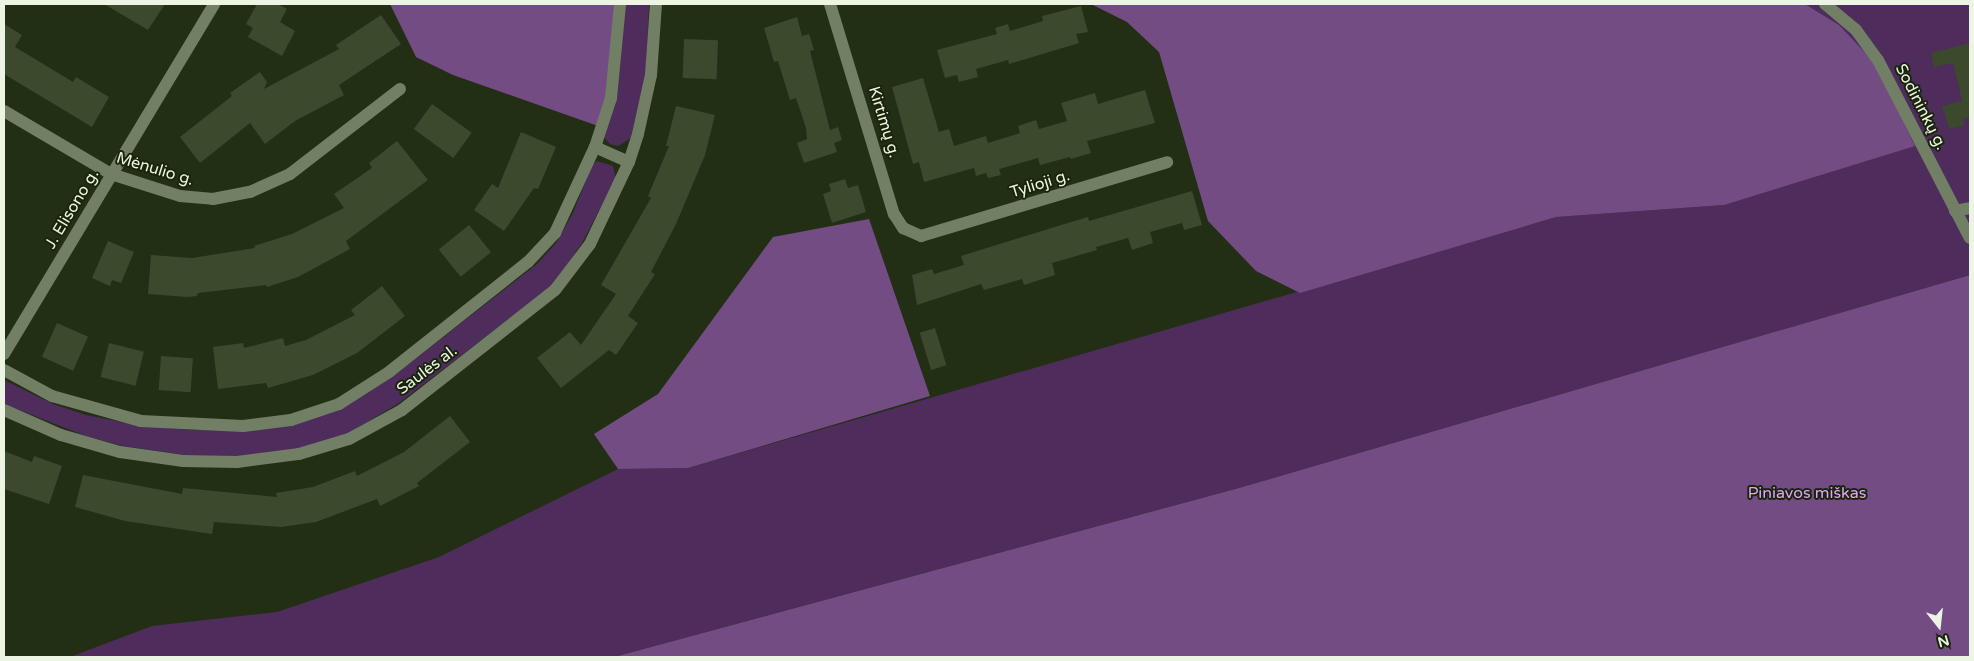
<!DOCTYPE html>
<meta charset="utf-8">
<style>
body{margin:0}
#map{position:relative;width:1974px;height:661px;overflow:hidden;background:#222f15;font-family:"Varela Round",sans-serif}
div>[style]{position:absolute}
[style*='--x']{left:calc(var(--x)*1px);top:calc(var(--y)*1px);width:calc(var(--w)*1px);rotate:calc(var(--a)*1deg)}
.green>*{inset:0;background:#4e2c5b}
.forest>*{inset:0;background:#744c84}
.building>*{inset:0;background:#3b492d;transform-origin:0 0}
.minor>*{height:12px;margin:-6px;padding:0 6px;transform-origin:6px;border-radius:6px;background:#717f64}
span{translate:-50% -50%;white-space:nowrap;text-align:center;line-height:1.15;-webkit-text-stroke:4px #19250b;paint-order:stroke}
.street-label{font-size:16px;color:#ecf5e4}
.park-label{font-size:16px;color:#e0a5f8}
.frame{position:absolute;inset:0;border:5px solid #ecf5e4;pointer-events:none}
.north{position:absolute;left:1914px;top:601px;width:50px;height:50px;-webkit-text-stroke:4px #19250b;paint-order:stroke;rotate:164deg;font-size:14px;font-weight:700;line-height:20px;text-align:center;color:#ecf5e4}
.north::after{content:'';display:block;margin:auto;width:18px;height:22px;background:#ecf5e4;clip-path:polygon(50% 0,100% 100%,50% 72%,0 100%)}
</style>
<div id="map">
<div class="green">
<div style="clip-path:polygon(624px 4px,649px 4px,646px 73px,631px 138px,618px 146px,610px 144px,604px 137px)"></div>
<div style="clip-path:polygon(1805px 4px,1970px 4px,1970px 275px,1239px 488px,614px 657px,70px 657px,152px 626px,277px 612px,439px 557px,618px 469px,688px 468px,1556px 217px,1724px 205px,1839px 25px)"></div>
<div style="clip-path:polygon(597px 161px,613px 166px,616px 178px,582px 243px,552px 286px,399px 403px,342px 437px,303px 449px,240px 457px,186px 455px,123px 446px,86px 436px,4px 404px,4px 380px,53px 404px,86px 415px,142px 426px,192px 430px,294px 424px,396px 374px,537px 264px,556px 243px,573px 213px,592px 165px)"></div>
</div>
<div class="forest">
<div style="clip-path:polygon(390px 4px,620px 4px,601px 127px,453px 75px,416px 57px)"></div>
<div style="clip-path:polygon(1091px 4px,1805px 4px,1839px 25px,1874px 62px,1915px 146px,1724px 205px,1556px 217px,1300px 293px,1256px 271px,1208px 221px,1159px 52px,1127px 22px)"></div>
<div style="clip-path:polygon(869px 219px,930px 396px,688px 468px,618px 469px,594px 434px,658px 394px,773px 237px)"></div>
<div style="clip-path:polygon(1970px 275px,1970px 657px,614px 657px,1239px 488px)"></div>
</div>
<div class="building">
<div style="clip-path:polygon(104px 4px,165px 4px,148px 30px)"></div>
<div style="clip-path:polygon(257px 4px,278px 4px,287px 9px,280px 22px,295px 31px,282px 56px,248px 37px,253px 28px,246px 24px)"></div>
<div style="clip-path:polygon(1081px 6px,1088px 32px,1076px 34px,1079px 43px,1009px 64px,1008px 60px,976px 69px,978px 77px,959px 82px,957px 75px,945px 78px,937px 50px,997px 34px,995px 28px,1008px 24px,1010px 31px,1043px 21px,1042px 16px)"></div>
<div style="clip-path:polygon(381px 15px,401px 44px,339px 85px,344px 95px,295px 121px,265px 144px,250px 123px,200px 163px,180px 137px,232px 96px,230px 93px,260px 72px,267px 82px,264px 89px,339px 49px,336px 45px)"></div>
<div style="clip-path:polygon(797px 17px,802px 36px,809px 34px,814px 50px,810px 51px,830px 130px,838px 127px,842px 140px,834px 143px,837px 152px,804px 163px,797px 143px,807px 139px,806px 128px,796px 98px,790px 100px,778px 61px,774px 62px,764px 28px)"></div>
<div style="clip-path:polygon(4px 24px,22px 35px,15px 47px,73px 82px,76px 77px,109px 97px,92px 127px,4px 74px)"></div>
<div style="left:684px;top:39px;width:34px;height:39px;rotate:2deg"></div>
<div style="clip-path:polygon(1970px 43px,1970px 117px,1963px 119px,1965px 125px,1949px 129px,1942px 106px,1962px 101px,1953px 63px,1934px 67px,1931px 53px)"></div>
<div style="clip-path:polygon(923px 78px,939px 132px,949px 129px,954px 146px,986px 136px,988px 143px,1020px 133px,1018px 126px,1036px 120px,1039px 129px,1067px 121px,1061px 103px,1095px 93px,1098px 104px,1145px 90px,1155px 123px,1087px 141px,1091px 153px,1071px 159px,1070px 157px,1040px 165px,1038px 158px,999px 169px,1001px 175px,988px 178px,986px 173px,976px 176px,974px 168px,924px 182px,919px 162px,913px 164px,892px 87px)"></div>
<div style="left:432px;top:104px;width:49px;height:31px;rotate:36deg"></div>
<div style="clip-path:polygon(676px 106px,715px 115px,705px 155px,676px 224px,651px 272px,655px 274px,628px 316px,638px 323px,616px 355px,609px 350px,561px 388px,537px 358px,570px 332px,581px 345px,616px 294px,601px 285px,651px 198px,648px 196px,669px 146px,666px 146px)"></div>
<div style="clip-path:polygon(521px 132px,556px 147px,538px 189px,534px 188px,504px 231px,474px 210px,492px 184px,498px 188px)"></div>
<div style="clip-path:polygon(397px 141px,428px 180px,346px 241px,350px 249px,298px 277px,267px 287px,266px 285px,198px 293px,197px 296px,187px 297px,148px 294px,151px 255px,192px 258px,255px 248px,254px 246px,292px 234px,344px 208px,334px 194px,372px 168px,369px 163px)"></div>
<div style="clip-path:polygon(845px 179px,848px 188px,858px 185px,866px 212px,832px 223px,823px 194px,831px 191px,829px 184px)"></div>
<div style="clip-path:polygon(1192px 191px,1202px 225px,1184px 230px,1182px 223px,1150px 232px,1153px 243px,1132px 250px,1128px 238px,1096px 247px,1097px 250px,1052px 263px,1055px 275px,1024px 285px,1022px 279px,984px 290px,981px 284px,917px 305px,912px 275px,932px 269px,934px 274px,964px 265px,961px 256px,1061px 225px,1088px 217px,1089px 221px)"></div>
<div style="left:469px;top:225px;width:35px;height:39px;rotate:51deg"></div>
<div style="clip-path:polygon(108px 241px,134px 252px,121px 283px,112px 280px,110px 286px,92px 278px)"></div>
<div style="clip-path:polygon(382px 286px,405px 316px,357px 353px,313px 375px,268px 388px,266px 383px,218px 389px,213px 347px,243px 343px,244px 348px,283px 338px,285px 346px,306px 340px,355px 315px,351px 310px)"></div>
<div style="left:57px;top:323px;width:34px;height:37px;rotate:24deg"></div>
<div style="left:935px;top:328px;width:39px;height:16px;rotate:73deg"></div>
<div style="left:109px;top:343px;width:36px;height:35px;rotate:14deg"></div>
<div style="left:161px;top:356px;width:32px;height:34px;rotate:4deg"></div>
<div style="clip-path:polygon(450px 416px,470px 442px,417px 483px,419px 486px,380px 506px,377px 499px,316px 522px,281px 527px,214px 522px,212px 534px,125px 521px,75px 507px,83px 475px,182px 494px,183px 488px,277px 497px,276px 493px,313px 487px,355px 471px,357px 476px,404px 452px)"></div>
<div style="clip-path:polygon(4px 451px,32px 462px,34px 456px,62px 466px,49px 504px,4px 489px)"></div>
</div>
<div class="minor">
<div style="--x:830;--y:4;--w:220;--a:73.1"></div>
<div style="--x:894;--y:214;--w:17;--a:57"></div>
<div style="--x:903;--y:228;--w:20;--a:24"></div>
<div style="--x:921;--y:236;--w:257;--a:-16.7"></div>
<div style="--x:1825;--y:4;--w:40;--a:40"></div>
<div style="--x:1856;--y:30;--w:37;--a:54"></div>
<div style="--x:1878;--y:60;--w:200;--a:62.7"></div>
<div style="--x:4;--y:111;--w:124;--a:30.5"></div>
<div style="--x:111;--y:174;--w:72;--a:17.7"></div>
<div style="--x:180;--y:196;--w:33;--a:5"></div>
<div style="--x:213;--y:199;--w:38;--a:-11"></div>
<div style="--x:250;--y:192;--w:44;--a:-24.2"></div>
<div style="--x:290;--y:174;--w:139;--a:-37.7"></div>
<div style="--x:595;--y:147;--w:37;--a:24"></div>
<div style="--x:1955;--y:211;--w:15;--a:-11"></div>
<div style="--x:4;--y:354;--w:408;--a:-59"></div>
<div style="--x:4;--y:370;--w:55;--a:28.4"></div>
<div style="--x:52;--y:396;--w:92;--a:15.7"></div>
<div style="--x:141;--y:421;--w:102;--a:2.8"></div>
<div style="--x:243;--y:426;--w:48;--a:-7.1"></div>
<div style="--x:291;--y:420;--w:51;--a:-18.4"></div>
<div style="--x:339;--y:404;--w:59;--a:-32.6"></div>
<div style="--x:389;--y:372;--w:177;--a:-38.4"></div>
<div style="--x:528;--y:262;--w:40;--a:-47"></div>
<div style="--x:555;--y:233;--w:95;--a:-65.1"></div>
<div style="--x:595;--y:147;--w:52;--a:-71.9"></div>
<div style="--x:611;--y:98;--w:94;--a:-84.5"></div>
<div style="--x:4;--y:410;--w:62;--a:23.7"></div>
<div style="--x:61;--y:435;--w:61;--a:16.1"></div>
<div style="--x:120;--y:452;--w:64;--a:8.1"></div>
<div style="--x:183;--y:461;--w:54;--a:1.1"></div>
<div style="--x:237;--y:462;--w:63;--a:-7.4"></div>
<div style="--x:299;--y:454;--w:52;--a:-16.7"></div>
<div style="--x:349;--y:439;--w:60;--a:-28.7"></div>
<div style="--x:402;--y:410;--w:194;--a:-38.1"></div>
<div style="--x:555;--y:290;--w:58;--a:-52.7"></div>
<div style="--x:590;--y:244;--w:91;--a:-64.6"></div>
<div style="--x:629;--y:162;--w:29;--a:-72"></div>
<div style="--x:638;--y:134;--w:60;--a:-77.6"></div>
<div style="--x:651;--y:75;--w:71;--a:-86"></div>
</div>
<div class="street-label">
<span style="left:1921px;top:107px;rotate:63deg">Sodininkų g.</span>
<span style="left:884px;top:122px;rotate:73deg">Kirtimų g.</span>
<span style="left:155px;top:169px;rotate:17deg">Mėnulio g.</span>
<span style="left:1040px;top:184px;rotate:-17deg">Tylioji g.</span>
<span style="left:72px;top:209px;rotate:-59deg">J. Elisono g.</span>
<span style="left:427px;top:370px;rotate:-37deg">Saulės al.</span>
</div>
<div class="park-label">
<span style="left:1807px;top:493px">Piniavos miškas</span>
</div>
<div class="frame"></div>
<div class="north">N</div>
</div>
